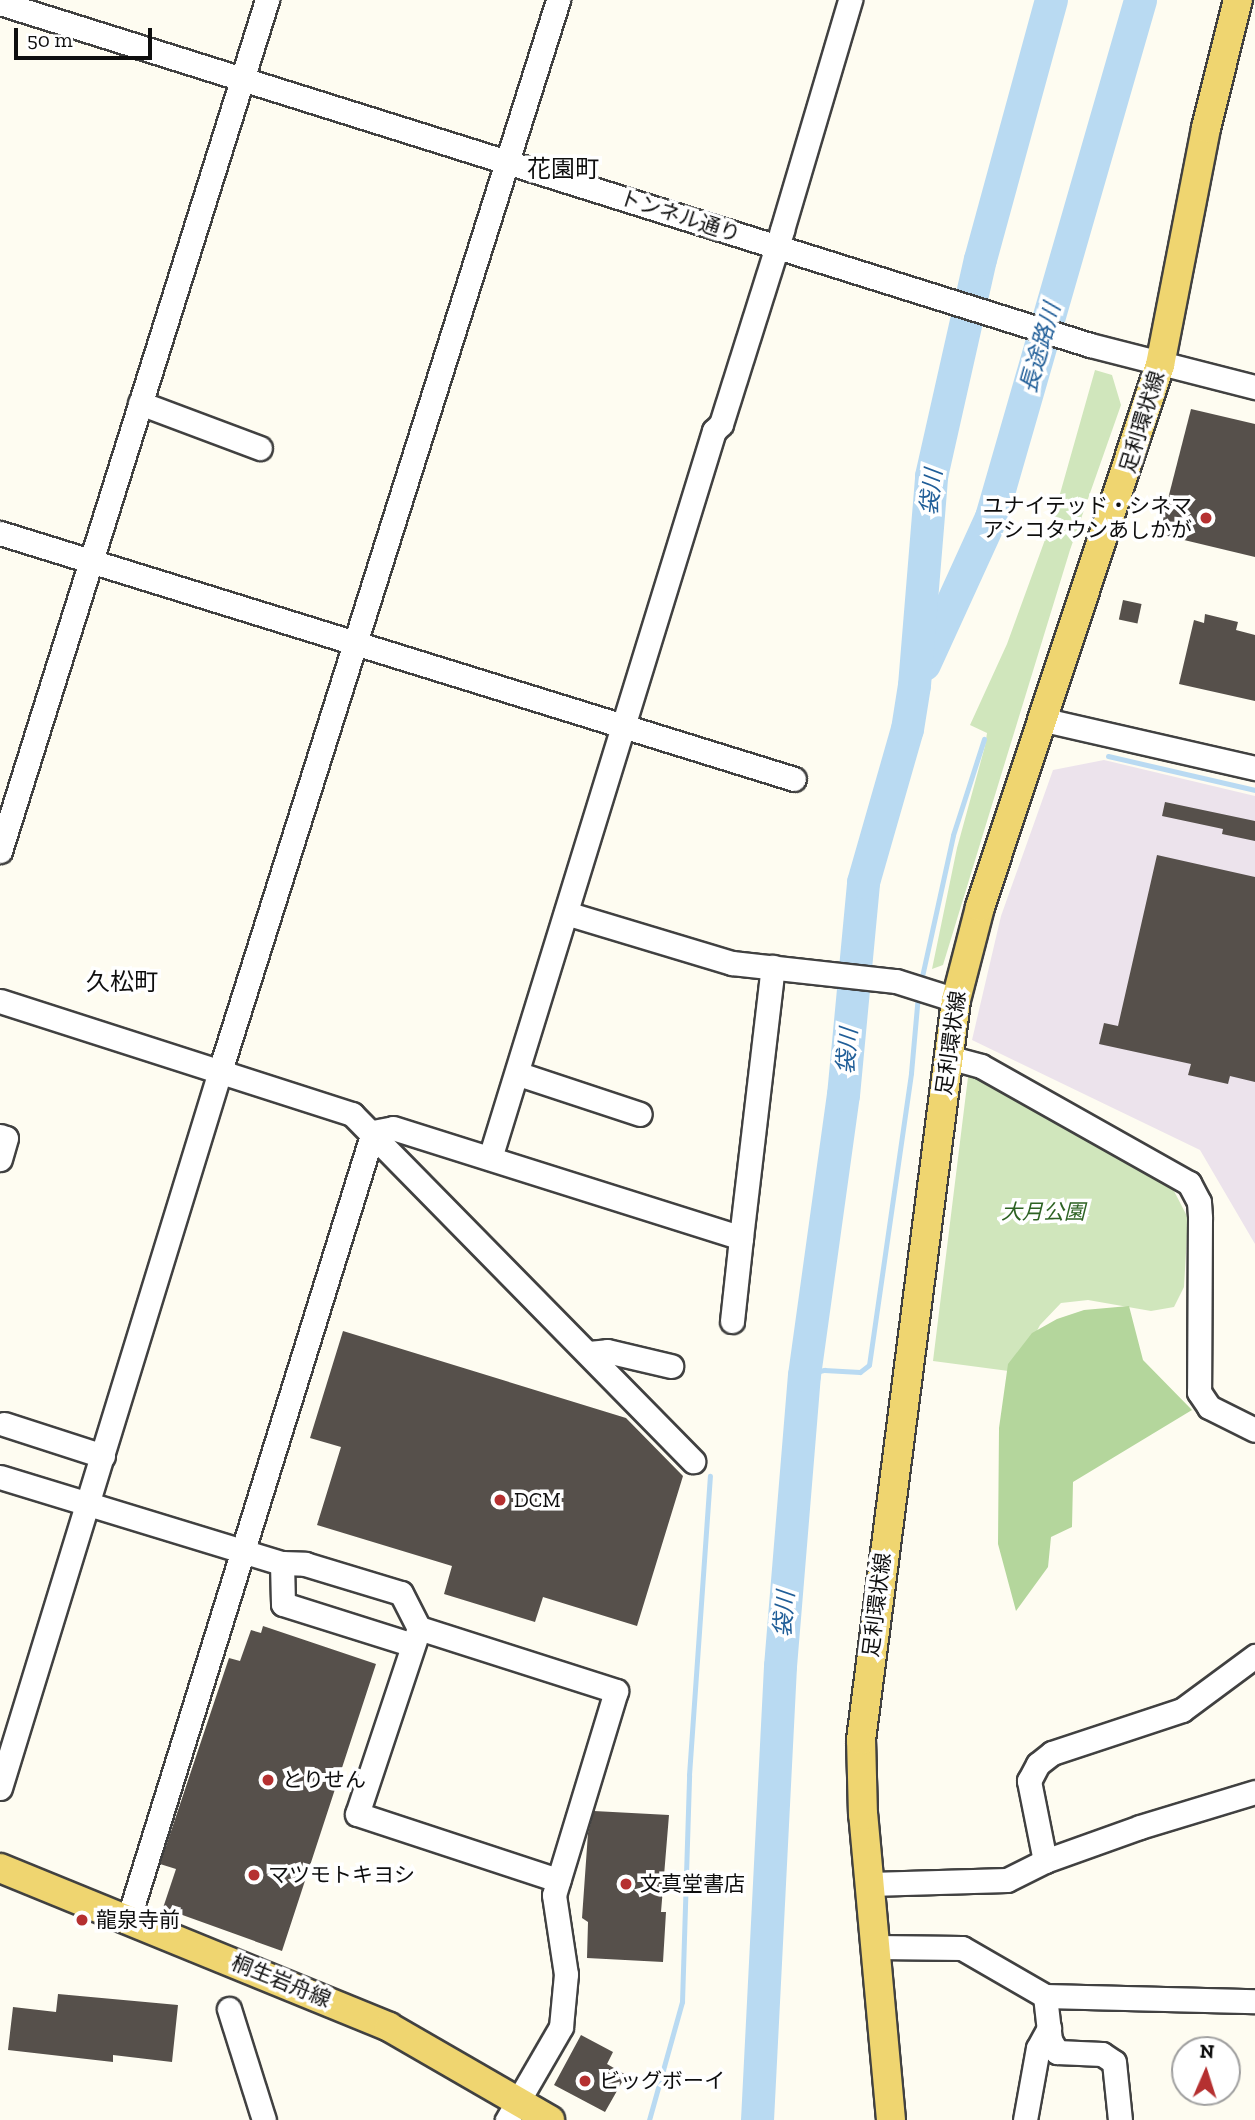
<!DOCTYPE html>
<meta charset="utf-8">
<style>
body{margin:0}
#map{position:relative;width:1255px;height:2120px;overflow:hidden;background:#fefcf1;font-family:"Zilla Slab","Noto Sans JP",serif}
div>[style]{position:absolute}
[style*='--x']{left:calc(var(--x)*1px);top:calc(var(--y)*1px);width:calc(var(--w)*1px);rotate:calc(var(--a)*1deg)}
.industrial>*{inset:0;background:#ece3ec}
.green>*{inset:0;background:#d0e6bc}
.forest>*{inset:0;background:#b4d69c}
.stream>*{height:5px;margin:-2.5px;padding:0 2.5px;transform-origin:2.5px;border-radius:2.5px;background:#b9daf2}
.river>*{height:33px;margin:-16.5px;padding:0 16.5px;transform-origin:16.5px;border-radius:16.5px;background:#b9daf2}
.building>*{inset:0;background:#56504b;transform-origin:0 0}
.roads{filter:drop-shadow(2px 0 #414141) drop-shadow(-2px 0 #414141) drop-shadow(0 2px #414141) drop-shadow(0 -2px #414141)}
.minor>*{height:23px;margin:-11.5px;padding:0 11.5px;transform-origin:11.5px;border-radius:11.5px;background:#fff}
.major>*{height:28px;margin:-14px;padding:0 14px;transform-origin:14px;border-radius:14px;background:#efd570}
.dots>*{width:19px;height:19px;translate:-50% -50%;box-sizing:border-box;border:4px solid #fff;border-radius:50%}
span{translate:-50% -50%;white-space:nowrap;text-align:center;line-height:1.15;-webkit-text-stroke:7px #fff;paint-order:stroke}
.street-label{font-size:21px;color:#0e0e0e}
.poi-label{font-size:21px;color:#0e0e0e}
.right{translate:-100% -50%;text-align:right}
.left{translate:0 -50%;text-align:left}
.park-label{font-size:21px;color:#2d6223;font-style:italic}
.water-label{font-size:23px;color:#205e98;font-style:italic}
.quarter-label{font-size:24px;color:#0e0e0e}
.north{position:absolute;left:1171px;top:2036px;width:70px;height:70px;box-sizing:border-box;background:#fff;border:2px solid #9f9f9f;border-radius:50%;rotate:3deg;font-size:19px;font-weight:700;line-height:28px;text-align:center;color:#0e0e0e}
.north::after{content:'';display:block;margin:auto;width:24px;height:32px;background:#b53030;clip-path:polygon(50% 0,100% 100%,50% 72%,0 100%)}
.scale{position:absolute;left:14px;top:28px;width:138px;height:32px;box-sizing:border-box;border:4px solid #0e0e0e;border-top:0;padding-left:9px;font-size:21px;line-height:24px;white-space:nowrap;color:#0e0e0e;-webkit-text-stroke:5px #fff;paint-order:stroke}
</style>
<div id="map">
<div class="industrial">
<div style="clip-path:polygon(1104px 760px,1255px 796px,1255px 1244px,1200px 1150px,972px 1040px,1001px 916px,1053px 770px)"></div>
</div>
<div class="green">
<div style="clip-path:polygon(1095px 370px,1112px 375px,1121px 405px,1070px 550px,943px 965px,932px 969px,957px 848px,985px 746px,987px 733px,970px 725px,1007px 644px,1054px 515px)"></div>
<div style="clip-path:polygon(976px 1072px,1164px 1180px,1174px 1191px,1188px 1218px,1184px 1287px,1174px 1307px,1151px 1311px,1088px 1300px,1061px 1303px,1040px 1325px,1030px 1344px,1024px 1373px,933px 1361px,968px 1077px)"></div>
</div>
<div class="forest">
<div style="clip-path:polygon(1129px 1306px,1143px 1360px,1192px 1410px,1073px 1482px,1072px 1527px,1051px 1537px,1048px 1567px,1016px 1611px,998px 1544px,999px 1428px,1008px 1364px,1032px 1333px,1057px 1319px,1084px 1310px)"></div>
</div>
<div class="stream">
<div style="--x:1108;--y:756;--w:151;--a:13"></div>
<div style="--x:921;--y:981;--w:149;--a:-77.6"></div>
<div style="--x:953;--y:835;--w:101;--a:-72.1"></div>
<div style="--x:804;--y:1375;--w:21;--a:-14"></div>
<div style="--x:824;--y:1370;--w:36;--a:3"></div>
<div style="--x:860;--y:1372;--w:11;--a:-38"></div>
<div style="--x:869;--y:1365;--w:295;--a:-81.8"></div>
<div style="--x:911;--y:1073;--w:78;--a:-84.9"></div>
<div style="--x:649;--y:2120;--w:123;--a:-74.4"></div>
<div style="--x:682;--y:2002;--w:227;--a:-88.2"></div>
<div style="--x:689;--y:1775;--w:300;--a:-86"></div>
</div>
<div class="river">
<div style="--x:924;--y:664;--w:162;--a:-65.5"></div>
<div style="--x:991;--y:517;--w:538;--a:-73.92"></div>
<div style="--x:757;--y:2120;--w:455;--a:-87.1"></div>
<div style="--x:780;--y:1666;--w:292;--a:-85.3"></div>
<div style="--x:804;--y:1375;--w:283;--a:-82.1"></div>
<div style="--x:843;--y:1095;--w:214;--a:-84.6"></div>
<div style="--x:863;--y:882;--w:159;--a:-74"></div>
<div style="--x:907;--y:729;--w:45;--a:-81"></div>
<div style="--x:914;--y:685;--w:210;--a:-85.3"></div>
<div style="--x:931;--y:476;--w:222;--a:-77.3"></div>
<div style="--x:980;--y:259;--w:269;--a:-74.7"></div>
</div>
<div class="building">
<div style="clip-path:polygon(1191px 409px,1255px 424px,1255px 557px,1159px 534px)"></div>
<div style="left:1123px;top:600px;width:19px;height:20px;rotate:12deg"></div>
<div style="clip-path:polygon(1205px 614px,1238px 622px,1236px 630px,1255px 635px,1255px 701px,1179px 684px,1194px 620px,1204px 623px)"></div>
<div style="clip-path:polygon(1165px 802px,1255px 821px,1255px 841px,1222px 834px,1223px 829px,1162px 816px)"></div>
<div style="clip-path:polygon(1157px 855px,1255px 877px,1255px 1082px,1230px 1076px,1228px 1084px,1188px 1075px,1191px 1064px,1099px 1044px,1104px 1023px,1118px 1026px)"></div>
<div style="clip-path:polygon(343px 1331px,626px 1418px,683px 1476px,637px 1626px,543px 1597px,535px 1622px,444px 1594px,452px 1566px,317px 1525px,341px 1447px,310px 1438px)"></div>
<div style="clip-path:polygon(263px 1626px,376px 1664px,282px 1951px,163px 1908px,176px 1869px,160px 1864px,229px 1658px,240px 1661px,251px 1630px,261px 1633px)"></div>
<div style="clip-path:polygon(594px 1811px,669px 1815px,661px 1912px,666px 1912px,663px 1962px,587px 1958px,588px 1922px,582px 1918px,588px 1833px)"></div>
<div style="clip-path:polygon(58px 1994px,178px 2005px,172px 2062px,113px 2055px,113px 2062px,8px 2050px,13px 2007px,56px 2012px)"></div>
<div style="clip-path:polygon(581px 2035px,613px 2052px,607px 2064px,626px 2075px,605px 2112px,554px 2085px)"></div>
</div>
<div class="roads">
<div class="minor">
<div style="--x:0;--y:3;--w:1142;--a:17.42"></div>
<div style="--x:1090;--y:345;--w:170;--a:14.3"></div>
<div style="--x:140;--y:403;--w:128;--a:20.6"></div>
<div style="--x:0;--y:533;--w:831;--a:17.21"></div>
<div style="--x:1045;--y:720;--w:215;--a:12.9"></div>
<div style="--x:0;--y:851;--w:892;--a:-72.58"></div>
<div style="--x:566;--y:913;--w:173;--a:16.8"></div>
<div style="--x:732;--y:963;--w:165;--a:6.3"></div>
<div style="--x:896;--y:981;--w:63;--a:17.6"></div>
<div style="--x:0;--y:1001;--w:370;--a:17.8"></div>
<div style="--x:352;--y:1114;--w:487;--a:45.5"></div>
<div style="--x:948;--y:1057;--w:34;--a:15"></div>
<div style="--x:981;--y:1066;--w:239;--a:29.4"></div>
<div style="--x:1189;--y:1183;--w:21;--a:62"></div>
<div style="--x:1199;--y:1202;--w:16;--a:86"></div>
<div style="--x:1200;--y:1218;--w:174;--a:90.3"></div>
<div style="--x:1199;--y:1392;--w:18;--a:56"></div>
<div style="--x:1209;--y:1407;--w:51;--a:26.6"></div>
<div style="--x:519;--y:1074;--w:127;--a:18.3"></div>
<div style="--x:0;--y:1136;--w:6;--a:18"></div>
<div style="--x:6;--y:1138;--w:22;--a:106"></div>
<div style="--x:490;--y:1158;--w:761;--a:-72.88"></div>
<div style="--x:714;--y:431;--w:10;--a:-45"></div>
<div style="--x:721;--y:424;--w:203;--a:-72.5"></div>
<div style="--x:782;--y:230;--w:240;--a:-73.5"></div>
<div style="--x:732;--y:1321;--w:83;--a:-83.8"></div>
<div style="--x:589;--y:1353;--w:18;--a:-6"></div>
<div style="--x:607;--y:1351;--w:66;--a:13.2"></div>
<div style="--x:4;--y:1424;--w:104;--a:17.9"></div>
<div style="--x:0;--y:1477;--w:295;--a:17"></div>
<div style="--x:282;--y:1563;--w:23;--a:2"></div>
<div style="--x:305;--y:1564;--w:100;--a:16.8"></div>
<div style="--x:401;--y:1593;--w:39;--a:63"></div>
<div style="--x:419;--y:1628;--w:207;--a:17.7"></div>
<div style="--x:616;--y:1691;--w:213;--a:106.9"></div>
<div style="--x:554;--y:1895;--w:80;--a:81.4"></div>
<div style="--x:566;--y:1974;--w:53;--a:95.4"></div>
<div style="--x:561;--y:2027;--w:108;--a:120.1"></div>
<div style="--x:282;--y:1563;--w:41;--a:88.6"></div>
<div style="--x:283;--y:1604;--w:136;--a:17.5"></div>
<div style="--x:419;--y:1628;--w:196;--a:108.4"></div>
<div style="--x:357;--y:1814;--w:212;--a:18.2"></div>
<div style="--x:0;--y:1788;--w:750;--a:-72.94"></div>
<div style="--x:220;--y:1071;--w:1123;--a:-72.48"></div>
<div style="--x:1045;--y:1861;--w:82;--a:-101.3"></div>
<div style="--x:1029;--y:1781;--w:19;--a:-62"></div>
<div style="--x:1038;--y:1764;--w:18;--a:-38"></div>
<div style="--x:1052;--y:1753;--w:137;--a:-18.3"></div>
<div style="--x:1182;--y:1710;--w:91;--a:-36.5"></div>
<div style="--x:870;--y:1884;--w:137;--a:-1.7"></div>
<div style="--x:1007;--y:1880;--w:42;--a:-26.6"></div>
<div style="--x:1045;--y:1861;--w:101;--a:-19.7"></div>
<div style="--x:1140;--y:1827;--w:120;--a:-16.9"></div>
<div style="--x:128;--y:1920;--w:825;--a:-72.73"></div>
<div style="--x:373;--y:1132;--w:20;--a:-11"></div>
<div style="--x:393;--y:1128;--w:365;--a:17.5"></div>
<div style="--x:741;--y:1238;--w:273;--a:-83.3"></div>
<div style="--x:876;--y:1947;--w:86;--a:0.7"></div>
<div style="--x:962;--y:1948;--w:96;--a:30"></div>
<div style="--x:1045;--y:1996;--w:210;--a:1.4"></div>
<div style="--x:1045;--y:1996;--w:44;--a:83.5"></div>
<div style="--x:1050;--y:2040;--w:14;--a:60"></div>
<div style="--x:1057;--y:2052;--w:45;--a:2.5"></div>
<div style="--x:1102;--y:2054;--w:14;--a:34"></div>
<div style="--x:1114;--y:2062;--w:58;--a:84.1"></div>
<div style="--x:229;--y:2009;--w:116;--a:72.5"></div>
<div style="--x:1025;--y:2120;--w:73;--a:-79.8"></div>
<div style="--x:1038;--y:2048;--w:23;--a:-61"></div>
</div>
<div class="major">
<div style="--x:0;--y:1868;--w:420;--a:22.2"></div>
<div style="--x:389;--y:2027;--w:186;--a:30"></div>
<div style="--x:891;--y:2120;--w:306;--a:-95.2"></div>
<div style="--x:863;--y:1815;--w:75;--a:-91.5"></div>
<div style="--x:861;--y:1740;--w:746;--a:-82.68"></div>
<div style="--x:956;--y:1000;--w:96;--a:-75.5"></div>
<div style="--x:980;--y:907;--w:571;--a:-71.63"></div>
<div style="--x:1160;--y:365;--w:241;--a:-79"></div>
<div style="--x:1206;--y:128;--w:132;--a:-76"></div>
</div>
</div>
<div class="dots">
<div style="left:1206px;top:518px;background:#b53030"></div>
<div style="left:500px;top:1500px;background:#b53030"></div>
<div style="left:268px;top:1780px;background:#b53030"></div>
<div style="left:254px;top:1875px;background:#b53030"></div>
<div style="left:626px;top:1884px;background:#b53030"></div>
<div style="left:82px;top:1920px;background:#b53030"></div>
<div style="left:585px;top:2081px;background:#b53030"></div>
</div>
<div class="street-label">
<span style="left:680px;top:216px;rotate:18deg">トンネル通り</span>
<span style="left:1142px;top:422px;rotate:-73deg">足利環状線</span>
<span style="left:951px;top:1043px;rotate:-82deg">足利環状線</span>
<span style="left:877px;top:1605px;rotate:-83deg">足利環状線</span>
<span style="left:281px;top:1981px;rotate:22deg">桐生岩舟線</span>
</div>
<div class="poi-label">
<span class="right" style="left:1192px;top:518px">ユナイテッド・シネマ<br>アシコタウンあしかが</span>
<span class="left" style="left:514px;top:1500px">DCM</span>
<span class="left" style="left:282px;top:1780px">とりせん</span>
<span class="left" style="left:268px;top:1875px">マツモトキヨシ</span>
<span class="left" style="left:640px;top:1884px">文真堂書店</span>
<span class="left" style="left:96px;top:1920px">龍泉寺前</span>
<span class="left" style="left:599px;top:2081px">ビッグボーイ</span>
</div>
<div class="park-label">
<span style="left:1043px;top:1212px">大月公園</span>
</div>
<div class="water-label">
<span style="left:1040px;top:348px;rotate:-74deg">長途路川</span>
<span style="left:931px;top:492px;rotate:-83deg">袋川</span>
<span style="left:847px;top:1051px;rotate:-85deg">袋川</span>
<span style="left:784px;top:1614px;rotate:-85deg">袋川</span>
</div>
<div class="quarter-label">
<span style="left:563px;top:169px">花園町</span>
<span style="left:122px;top:982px">久松町</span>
</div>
<div class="north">N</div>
<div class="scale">50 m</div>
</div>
